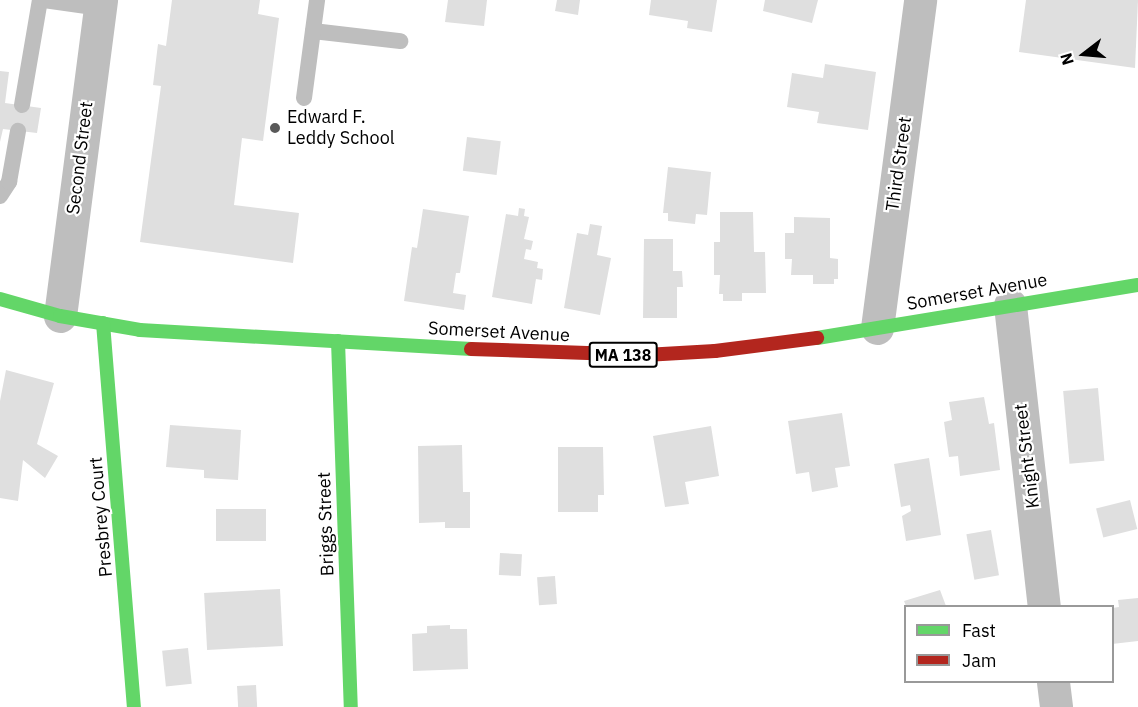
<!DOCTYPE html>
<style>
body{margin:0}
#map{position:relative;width:1138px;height:707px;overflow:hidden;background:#fff;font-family:"IBM Plex Sans",sans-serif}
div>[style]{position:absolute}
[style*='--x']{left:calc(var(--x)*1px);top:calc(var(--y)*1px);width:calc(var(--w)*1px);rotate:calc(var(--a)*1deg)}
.building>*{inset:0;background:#dfdfdf;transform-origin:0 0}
.lane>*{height:16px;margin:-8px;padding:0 8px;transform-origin:8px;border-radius:8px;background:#bebebe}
.street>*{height:33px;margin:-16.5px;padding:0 16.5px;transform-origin:16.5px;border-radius:16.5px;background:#bebebe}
.fast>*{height:14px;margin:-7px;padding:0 7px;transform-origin:7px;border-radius:7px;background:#63d668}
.jam>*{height:14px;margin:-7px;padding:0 7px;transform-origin:7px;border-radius:7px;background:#b3261e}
.dots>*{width:16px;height:16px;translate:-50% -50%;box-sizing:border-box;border:3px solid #fff;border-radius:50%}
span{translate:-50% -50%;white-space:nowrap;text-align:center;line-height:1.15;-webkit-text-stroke:4.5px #fff;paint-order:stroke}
.shield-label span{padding:2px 4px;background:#fff;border:2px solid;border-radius:4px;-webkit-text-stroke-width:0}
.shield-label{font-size:16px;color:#000;font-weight:700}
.poi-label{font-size:18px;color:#000}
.left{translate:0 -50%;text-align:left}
.street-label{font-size:18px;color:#000}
.legend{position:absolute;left:904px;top:605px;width:210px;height:78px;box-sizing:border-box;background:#fff;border:2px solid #999;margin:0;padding:8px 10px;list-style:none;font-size:18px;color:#000}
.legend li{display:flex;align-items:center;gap:12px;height:30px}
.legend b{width:30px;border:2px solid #999}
.north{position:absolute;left:1054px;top:24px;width:60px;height:60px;-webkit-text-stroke:4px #fff;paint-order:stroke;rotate:254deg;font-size:16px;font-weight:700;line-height:24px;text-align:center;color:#000}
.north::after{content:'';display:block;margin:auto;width:21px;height:27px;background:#000;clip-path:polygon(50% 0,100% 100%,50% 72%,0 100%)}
</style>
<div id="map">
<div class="building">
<div style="clip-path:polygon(172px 0,260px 0,258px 14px,279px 18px,263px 141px,242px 138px,234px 205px,299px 213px,293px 263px,140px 242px,161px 86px,153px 85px,158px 44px,166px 46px)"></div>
<div style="clip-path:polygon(448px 0,487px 0,484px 26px,445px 22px)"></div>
<div style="clip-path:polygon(557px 0,580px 0,578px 15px,555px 11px)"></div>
<div style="clip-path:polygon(651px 0,717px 0,712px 32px,687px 28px,688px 21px,649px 15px)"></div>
<div style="clip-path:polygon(765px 0,818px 0,812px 23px,763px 11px)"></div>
<div style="clip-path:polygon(1026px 0,1138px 0,1135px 68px,1019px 52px)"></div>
<div style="clip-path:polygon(825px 64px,876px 72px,868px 130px,817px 123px,819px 112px,787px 107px,792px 73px,823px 78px)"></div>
<div style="clip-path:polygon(0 71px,9px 72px,5px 103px,41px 108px,37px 133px,3px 129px,0 142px)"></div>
<div style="left:467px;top:137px;width:34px;height:34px;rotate:7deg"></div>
<div style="clip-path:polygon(668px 167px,711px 172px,707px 215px,696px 214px,695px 224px,668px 221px,668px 213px,663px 213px)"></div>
<div style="clip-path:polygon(519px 208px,525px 209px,524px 216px,529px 217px,524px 239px,533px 241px,531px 250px,526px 249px,524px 259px,538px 262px,537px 268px,543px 269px,542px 280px,536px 279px,532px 304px,492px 297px,506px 214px,518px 216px)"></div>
<div style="clip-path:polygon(423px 209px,469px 216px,460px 273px,456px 273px,453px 293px,466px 295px,464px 310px,404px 301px,412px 247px,417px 248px)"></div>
<div style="clip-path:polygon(720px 212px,753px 212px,754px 252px,765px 252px,766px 293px,742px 293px,742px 301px,723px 301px,723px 294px,719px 294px,720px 275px,714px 275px,714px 242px,720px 242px)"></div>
<div style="clip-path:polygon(794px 217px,830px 218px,830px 258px,838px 259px,838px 279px,834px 279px,834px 284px,813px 284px,813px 275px,791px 275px,792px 259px,785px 259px,785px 233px,794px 233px)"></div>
<div style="clip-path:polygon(590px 224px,602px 226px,597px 255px,611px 258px,600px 315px,564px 308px,577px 233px,588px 235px)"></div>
<div style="clip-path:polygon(644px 239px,673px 239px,673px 271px,682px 271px,683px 287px,677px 287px,677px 318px,643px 318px)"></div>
<div style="clip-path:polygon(6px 370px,54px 383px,37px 444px,58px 456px,45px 478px,23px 460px,18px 501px,0 498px,0 401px)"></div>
<div style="left:1098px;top:388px;width:73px;height:35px;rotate:85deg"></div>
<div style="clip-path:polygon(984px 397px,989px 424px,994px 423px,1000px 470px,960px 476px,958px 456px,949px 457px,944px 422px,952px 420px,949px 402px)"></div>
<div style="clip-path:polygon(842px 413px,850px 466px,835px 468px,838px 487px,812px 492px,809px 472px,796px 474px,788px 421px)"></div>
<div style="clip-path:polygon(170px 425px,241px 430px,238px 480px,204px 478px,204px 470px,166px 467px)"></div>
<div style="clip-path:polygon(711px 426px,719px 476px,685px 482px,689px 504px,665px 507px,653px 436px)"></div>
<div style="clip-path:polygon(462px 445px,463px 492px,470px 492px,470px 528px,445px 528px,445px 522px,419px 523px,418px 446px)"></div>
<div style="clip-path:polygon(558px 447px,603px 447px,604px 495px,598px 495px,598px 512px,558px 512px)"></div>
<div style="clip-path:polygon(929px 458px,941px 535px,906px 541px,902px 516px,911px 511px,910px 505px,901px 507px,894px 464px)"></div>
<div style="left:1130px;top:500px;width:30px;height:35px;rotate:76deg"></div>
<div style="left:266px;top:509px;width:32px;height:50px;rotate:90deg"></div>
<div style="left:991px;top:530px;width:46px;height:25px;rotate:80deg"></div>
<div style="left:500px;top:553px;width:22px;height:22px;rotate:3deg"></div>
<div style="left:555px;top:576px;width:28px;height:18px;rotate:86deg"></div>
<div style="left:280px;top:589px;width:57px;height:76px;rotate:87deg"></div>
<div style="clip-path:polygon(940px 590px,946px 606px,906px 606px,904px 601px)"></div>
<div style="clip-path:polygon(1138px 598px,1138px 641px,1112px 644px,1112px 608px,1119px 607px,1118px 600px)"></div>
<div style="clip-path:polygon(450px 625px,450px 629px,467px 629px,468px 669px,413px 671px,412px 634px,427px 633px,427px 626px)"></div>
<div style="left:188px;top:648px;width:36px;height:26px;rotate:84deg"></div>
<div style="left:256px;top:685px;width:22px;height:19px;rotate:87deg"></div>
</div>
<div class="lane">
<div style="--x:44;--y:0;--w:57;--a:8.1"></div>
<div style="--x:313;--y:31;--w:88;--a:6.6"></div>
<div style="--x:304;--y:98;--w:99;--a:-82.4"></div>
<div style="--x:22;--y:105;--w:107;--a:-80.3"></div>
<div style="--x:0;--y:196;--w:17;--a:-57"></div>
<div style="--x:9;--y:182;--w:52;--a:-80"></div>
</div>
<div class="street">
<div style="--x:1010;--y:305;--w:303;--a:83.6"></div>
<div style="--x:60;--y:316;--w:319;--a:-82.6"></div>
<div style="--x:877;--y:328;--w:331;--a:-82.5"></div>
<div style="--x:1053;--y:682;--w:25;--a:83"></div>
</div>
<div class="fast">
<div style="--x:0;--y:299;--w:62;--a:15.8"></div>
<div style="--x:60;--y:316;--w:81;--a:9.9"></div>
<div style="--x:140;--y:330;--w:332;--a:3.3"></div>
<div style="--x:103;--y:323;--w:385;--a:85.4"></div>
<div style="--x:817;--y:338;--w:325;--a:-9.4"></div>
<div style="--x:338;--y:341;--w:366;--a:88"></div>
</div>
<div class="jam">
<div style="--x:471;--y:349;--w:174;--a:2"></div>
<div style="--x:645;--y:355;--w:70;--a:-3.3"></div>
<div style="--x:715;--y:351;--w:103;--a:-7.3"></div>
</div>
<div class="dots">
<div style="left:275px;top:128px;background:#595959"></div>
</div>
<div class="shield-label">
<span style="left:623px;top:355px">MA 138</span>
</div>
<div class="poi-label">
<span class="left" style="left:287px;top:128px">Edward F.<br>Leddy School</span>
</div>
<div class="street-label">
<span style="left:80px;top:158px;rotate:-83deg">Second Street</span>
<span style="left:899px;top:164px;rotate:-82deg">Third Street</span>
<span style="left:977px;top:292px;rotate:-10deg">Somerset Avenue</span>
<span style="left:499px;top:332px;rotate:3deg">Somerset Avenue</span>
<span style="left:1027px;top:456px;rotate:-97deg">Knight Street</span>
<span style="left:101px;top:517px;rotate:-95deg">Presbrey Court</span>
<span style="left:326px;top:524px;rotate:-92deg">Briggs Street</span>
</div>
<ul class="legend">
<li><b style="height:8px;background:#63d668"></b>Fast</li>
<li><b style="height:8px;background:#b3261e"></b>Jam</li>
</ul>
<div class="north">N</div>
</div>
